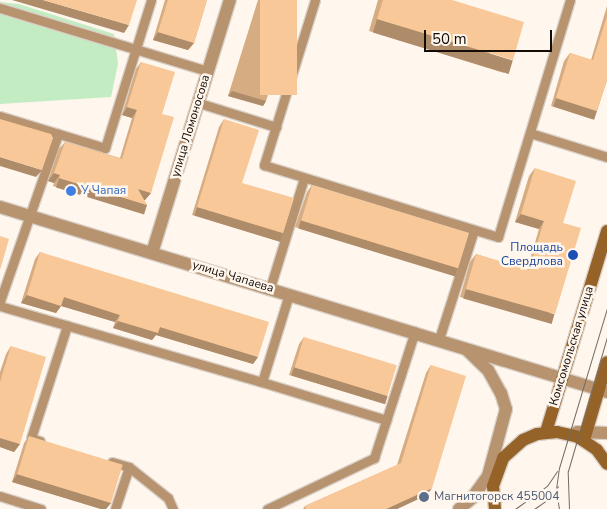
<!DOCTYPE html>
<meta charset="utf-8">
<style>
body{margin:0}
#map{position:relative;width:607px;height:509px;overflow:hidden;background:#fff6ed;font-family:"Nunito Sans",sans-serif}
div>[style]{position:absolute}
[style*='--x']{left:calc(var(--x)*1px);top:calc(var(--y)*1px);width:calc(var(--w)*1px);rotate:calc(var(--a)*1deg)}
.green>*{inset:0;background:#c4ecc2}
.roads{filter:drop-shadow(1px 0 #d9d1c8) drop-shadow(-1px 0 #d9d1c8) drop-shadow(0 1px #d9d1c8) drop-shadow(0 -1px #d9d1c8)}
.service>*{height:9px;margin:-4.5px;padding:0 4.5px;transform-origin:4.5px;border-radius:4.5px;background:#b79370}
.minor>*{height:12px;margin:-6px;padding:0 6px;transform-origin:6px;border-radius:6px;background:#b79370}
.tertiary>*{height:12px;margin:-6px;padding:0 6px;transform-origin:6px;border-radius:6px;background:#b79370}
.secondary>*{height:12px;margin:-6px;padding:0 6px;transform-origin:6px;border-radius:6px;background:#956228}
.tram>*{height:1px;margin:-0.5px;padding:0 0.5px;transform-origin:0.5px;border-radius:0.5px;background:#746c64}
.wall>*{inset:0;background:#d6ac83}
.shaded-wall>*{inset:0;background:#ae8c6a;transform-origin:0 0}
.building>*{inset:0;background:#f9c898;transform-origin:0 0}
.dots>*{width:14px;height:14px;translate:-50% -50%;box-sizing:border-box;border:2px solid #fff6ed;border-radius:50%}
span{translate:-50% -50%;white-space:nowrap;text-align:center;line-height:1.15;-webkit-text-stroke:5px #fff6ed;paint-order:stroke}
.street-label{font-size:12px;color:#140d06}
.shop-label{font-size:12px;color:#366cbe}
.left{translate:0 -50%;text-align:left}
.transit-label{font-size:12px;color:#164399}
.right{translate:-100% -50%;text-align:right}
.service-label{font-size:12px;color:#4e5e75}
.scale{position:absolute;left:424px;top:30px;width:128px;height:22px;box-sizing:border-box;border:2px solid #140d06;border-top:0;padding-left:6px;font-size:15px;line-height:18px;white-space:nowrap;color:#140d06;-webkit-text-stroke:4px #fff6ed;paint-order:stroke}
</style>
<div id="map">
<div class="green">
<div style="clip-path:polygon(0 2px,19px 4px,114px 34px,118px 64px,111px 97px,0 104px)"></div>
</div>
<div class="roads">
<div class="service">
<div style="--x:315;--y:0;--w:173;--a:107.2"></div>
<div style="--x:264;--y:165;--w:245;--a:17.1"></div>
<div style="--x:498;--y:237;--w:248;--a:-73.1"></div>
<div style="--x:0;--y:8;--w:217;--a:16.9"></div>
<div style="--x:199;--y:103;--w:81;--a:17.3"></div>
<div style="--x:0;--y:116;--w:110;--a:16.9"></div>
<div style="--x:105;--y:148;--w:155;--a:-72.7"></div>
<div style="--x:530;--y:133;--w:81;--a:17.3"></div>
<div style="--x:270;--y:288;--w:115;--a:-72.8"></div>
<div style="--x:0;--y:301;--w:177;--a:-70.8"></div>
<div style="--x:0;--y:306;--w:273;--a:16.2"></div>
<div style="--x:262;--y:382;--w:92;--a:-72.9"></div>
<div style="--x:439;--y:339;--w:114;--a:-72.2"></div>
<div style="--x:262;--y:382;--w:130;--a:17"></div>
<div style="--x:40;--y:441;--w:9;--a:-162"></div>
<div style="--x:31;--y:438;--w:118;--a:-72.2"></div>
<div style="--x:112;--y:462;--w:18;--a:16"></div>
<div style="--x:0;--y:496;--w:43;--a:17.6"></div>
<div style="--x:115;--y:509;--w:44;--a:-71.6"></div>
<div style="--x:129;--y:467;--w:50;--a:38.5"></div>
<div style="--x:168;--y:498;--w:12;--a:66"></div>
<div style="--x:267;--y:509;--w:119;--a:-25.5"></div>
<div style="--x:374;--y:458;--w:133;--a:-72.1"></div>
</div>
<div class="minor">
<div style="--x:152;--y:253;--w:265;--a:-72.9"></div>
</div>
<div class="tertiary">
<div style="--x:0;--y:207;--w:635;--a:16.95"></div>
<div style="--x:467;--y:350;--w:29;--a:44"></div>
<div style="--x:488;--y:370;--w:26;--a:61"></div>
<div style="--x:501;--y:393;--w:17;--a:73"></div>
<div style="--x:506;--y:409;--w:69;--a:105"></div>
<div style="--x:488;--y:476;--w:26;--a:126"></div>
<div style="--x:577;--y:432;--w:30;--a:2"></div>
<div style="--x:459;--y:509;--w:26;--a:-40"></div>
</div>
<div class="secondary">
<div style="--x:546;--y:432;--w:210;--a:-73.1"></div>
<div style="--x:584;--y:440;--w:81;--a:-73.6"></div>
<div style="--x:495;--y:509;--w:23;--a:-95"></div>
<div style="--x:493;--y:486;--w:30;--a:-70"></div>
<div style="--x:503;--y:458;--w:27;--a:-42"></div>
<div style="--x:523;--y:440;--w:15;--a:-23"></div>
<div style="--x:537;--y:434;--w:20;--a:-6"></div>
<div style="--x:557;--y:432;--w:22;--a:13"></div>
<div style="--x:578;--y:437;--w:23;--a:34"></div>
<div style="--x:597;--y:450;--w:17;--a:54"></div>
</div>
</div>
<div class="tram">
<div style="--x:515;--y:509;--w:39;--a:-36"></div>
<div style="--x:547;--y:486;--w:18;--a:-56"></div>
<div style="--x:534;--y:509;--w:19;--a:-35"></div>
<div style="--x:550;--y:498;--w:14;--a:-56"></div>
<div style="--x:559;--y:509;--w:20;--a:-99"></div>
<div style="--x:556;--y:489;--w:21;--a:-82"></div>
<div style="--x:559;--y:468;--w:167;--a:-73.3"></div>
<div style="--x:569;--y:509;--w:38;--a:-92"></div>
<div style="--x:568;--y:471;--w:140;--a:-73.8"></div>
</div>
<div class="wall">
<div style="clip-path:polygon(165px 0,207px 0,194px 43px,188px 50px,153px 40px)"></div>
<div style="clip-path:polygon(258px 0,297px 0,266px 101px,263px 106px,228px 96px)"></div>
<div style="clip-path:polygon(378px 0,452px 0,504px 73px,369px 31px)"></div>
<div style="clip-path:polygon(607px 6px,607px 80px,597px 111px,592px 119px,551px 106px,564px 61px,570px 53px,591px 60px)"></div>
<div style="clip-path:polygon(141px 62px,162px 114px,151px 193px,145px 200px,144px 200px,147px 205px,142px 213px,53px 186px,54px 183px,48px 181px,59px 149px,65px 142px,120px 158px,132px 118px,122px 115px,136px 69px)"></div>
<div style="clip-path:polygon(224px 119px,242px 183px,283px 233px,278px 241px,192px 215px,219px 127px)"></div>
<div style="clip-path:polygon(535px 168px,563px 223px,549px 322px,460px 297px,470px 262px,476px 254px,527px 270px,539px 229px,515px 222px,529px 176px)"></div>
<div style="clip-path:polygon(312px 185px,458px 268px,453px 275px,295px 227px,307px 192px)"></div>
<div style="clip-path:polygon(40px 252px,258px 357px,253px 364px,156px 335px,152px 340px,113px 328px,115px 322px,61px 306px,56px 313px,21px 303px,35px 259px)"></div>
<div style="clip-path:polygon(304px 337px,382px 403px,289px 375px,299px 344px)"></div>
<div style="clip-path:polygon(11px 346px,20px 444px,14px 452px,0 447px,0 372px,6px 354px)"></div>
<div style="clip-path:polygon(431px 365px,427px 495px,397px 509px,303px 509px,305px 506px,397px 465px,426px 373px)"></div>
<div style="clip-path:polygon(29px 436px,111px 503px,106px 509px,101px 509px,12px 482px,24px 443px)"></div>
</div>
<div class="shaded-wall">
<div style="clip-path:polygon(12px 0,43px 0,129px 25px,124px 33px)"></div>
<div style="left:377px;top:19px;width:142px;height:14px;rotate:17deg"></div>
<div style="clip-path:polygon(158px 32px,194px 43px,188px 50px,153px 40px)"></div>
<div style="clip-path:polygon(232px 91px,266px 101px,263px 106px,228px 96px)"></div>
<div style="left:556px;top:98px;width:43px;height:9px;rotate:18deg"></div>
<div style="clip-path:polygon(127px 107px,137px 110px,132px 118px,122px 115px)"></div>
<div style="clip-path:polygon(0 157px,42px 170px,36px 177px,0 166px)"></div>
<div style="clip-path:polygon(54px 173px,60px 175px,54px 183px,48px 181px)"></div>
<div style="left:59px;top:178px;width:92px;height:10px;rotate:17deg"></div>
<div style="clip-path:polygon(138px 189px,151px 193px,145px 200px,133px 197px)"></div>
<div style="left:197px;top:207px;width:90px;height:9px;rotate:17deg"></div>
<div style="clip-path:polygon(521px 214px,544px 221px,539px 229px,515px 222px)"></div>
<div style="left:301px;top:220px;width:164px;height:9px;rotate:17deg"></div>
<div style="left:466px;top:289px;width:92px;height:10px;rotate:16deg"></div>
<div style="clip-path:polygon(27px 295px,61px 306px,56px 313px,21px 303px)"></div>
<div style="clip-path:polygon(64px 297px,120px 315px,115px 322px,58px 305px)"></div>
<div style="clip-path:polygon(118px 321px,160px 327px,258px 357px,253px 364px,156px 335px,152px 340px,113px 328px)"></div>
<div style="left:294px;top:367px;width:98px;height:9px;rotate:17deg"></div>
<div style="clip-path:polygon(0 438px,20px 444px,14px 452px,0 447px)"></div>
<div style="clip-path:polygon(17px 474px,111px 503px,106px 509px,101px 509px,12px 482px)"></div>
<div style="clip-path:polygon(432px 488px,427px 495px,397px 509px,386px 509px)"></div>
</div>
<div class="building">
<div style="clip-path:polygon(43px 0,137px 0,129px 25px)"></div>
<div style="clip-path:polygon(168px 0,207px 0,194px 43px,158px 32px)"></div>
<div style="left:260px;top:0;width:37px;height:95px"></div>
<div style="clip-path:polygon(383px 0,452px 0,524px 22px,513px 60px,377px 19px)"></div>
<div style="clip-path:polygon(607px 16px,607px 79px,597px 111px,556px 98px,570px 53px,593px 60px)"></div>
<div style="clip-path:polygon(141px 62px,175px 72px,162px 114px,174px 117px,151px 193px,138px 189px,147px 205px,59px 178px,60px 175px,54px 173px,65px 142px,122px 159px,137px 110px,127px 107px)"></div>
<div style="clip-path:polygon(0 119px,51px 134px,53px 138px,42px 170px,0 157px)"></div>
<div style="clip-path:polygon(224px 119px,259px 130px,242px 183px,294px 198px,283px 233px,197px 207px)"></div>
<div style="clip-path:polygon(535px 168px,576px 181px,563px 223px,581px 228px,555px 314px,466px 289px,476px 254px,529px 270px,544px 221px,521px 214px)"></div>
<div style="left:312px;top:185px;width:164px;height:37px;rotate:17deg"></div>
<div style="clip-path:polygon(0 236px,9px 239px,0 270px)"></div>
<div style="clip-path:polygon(40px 252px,269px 322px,258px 357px,160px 327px,158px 333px,118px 321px,120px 315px,64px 297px,61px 306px,27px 295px)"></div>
<div style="left:304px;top:337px;width:97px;height:32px;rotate:17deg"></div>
<div style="clip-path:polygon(11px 346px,46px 357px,20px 444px,0 438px,0 382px)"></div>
<div style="clip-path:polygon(431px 365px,466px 376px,432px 488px,386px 509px,306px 509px,305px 506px,401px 463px)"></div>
<div style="left:29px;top:436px;width:98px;height:40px;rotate:17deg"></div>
</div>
<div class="dots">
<div style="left:71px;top:191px;background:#3f7fe0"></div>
<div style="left:573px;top:255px;background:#1a4fb4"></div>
<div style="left:424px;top:497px;background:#5c6f8a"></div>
</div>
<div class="street-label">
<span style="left:191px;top:126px;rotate:-73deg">улица Ломоносова</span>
<span style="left:233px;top:277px;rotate:17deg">улица Чапаева</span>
<span style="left:572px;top:346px;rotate:-73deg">Комсомольская улица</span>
</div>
<div class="shop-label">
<span class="left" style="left:81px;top:191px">У Чапая</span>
</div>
<div class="transit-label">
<span class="right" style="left:563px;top:255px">Площадь<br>Свердлова</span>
</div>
<div class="service-label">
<span class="left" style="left:434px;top:497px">Магнитогорск 455004</span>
</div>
<div class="scale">50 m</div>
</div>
